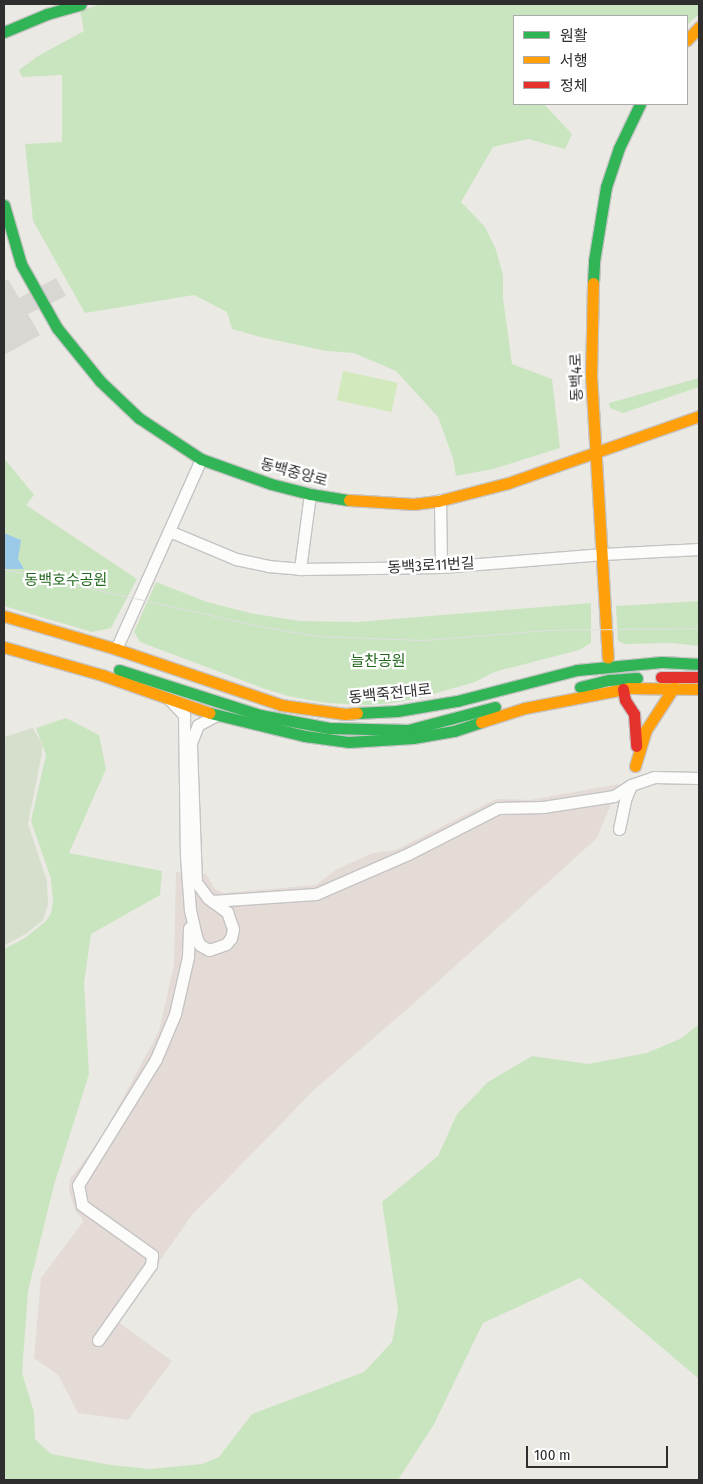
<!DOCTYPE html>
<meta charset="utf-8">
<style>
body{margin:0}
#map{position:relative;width:703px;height:1484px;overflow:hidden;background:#ebe9e4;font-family:"Fira Sans Condensed","Noto Sans KR",sans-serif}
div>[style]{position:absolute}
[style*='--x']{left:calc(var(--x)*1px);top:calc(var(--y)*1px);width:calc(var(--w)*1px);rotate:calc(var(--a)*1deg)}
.medical>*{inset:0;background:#e4dad6}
.green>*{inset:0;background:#c9e5bf}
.cemetery>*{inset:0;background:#d5dfcc}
.pitch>*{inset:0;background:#d2e9bd;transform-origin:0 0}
.plaza>*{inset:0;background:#d9d7d2}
.water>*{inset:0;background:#9bcae9}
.roads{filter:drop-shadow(1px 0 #c5c4c4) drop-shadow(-1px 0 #c5c4c4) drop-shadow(0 1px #c5c4c4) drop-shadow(0 -1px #c5c4c4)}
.street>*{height:11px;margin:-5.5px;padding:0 5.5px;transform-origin:5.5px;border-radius:5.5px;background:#fcfcfb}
.fast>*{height:11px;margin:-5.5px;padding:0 5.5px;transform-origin:5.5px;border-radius:5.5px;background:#30b455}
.slow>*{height:11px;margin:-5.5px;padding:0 5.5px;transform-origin:5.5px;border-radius:5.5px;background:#ff9f0a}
.jam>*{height:11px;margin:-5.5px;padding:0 5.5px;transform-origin:5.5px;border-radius:5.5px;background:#e5322d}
.tram>*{height:1px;margin:-0.5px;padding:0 0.5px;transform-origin:0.5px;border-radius:0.5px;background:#dfdfe0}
span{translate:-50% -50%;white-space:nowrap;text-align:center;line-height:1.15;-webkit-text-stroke:4.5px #fff;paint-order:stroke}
.street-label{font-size:15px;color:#2e2e2e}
.park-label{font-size:15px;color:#236a1e}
.frame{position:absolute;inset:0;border:5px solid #2e2e2e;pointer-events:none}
.legend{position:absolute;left:513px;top:15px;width:175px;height:90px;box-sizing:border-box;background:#fff;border:1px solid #ababab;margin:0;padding:6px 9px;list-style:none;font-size:15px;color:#2e2e2e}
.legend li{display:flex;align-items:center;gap:10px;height:25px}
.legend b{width:25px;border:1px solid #ababab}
.scale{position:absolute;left:526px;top:1446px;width:142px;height:22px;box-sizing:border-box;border:2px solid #2e2e2e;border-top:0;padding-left:6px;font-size:15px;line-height:18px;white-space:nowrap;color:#2e2e2e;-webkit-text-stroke:4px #fff;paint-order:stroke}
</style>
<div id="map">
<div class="medical">
<div style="clip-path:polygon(619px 784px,597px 838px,413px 1004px,316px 1088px,192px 1215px,117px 1321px,172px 1361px,128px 1420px,78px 1413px,58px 1375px,34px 1358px,41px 1278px,83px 1222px,82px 1218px,76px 1212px,69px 1191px,70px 1179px,101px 1139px,159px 1031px,174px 965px,176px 872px,206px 874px,215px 889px,224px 893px,316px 885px,337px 869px,373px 853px,396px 850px,496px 799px,530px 800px)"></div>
</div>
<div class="green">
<div style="clip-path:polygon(101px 4px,699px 4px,699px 14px,687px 25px,687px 16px,514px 16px,514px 104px,544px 104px,572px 134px,565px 149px,528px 139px,493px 147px,461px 202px,485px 227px,496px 250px,503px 275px,503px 298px,512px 364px,552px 379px,560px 448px,493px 469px,456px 476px,453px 458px,438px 417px,396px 371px,354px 353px,327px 351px,260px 337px,232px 329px,227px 312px,194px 295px,85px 313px,33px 221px,25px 144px,62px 142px,62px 75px,22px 77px,19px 70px,38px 56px,84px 31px,80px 11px)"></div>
<div style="clip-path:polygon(699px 378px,699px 387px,623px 413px,610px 408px,609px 403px)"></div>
<div style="clip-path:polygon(4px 458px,34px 495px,26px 505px,137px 579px,111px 628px,92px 632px,4px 606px)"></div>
<div style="clip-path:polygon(156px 582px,207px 602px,250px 613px,300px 621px,357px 622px,591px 603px,591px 643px,579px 650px,494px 672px,475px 682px,419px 698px,393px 703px,368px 705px,326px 703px,288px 696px,265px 689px,140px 642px,134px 632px)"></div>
<div style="clip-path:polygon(699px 601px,699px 646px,672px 643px,625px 644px,618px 641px,616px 606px)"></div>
<div style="clip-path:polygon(66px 718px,99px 735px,106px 769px,69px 853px,162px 871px,160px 895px,91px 934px,84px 983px,89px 1074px,54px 1185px,28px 1291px,22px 1373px,34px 1412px,35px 1439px,51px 1454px,111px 1465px,150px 1469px,202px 1464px,219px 1457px,252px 1414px,364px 1372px,392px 1342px,398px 1310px,382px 1202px,438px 1156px,457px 1114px,488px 1082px,532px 1056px,588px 1064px,647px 1053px,682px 1038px,699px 1024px,699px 1379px,580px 1278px,483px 1323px,434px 1424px,398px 1480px,4px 1480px,4px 949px,25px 938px,46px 921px,51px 913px,53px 902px,51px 879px,31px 821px,46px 755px,36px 728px)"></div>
</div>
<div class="cemetery">
<div style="clip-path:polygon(33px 728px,42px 744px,42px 753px,28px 824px,47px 881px,48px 904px,43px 920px,27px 933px,4px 946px,4px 737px)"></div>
</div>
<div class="pitch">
<div style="left:343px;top:371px;width:56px;height:30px;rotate:12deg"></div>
</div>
<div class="plaza">
<div style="clip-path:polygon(56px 278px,66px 296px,28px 314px,40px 335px,4px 355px,4px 282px,8px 279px,19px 298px)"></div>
</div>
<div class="water">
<div style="clip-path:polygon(4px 533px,21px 540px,18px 559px,24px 569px,4px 569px)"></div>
</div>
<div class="roads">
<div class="street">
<div style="--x:440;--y:500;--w:67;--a:89.1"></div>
<div style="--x:169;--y:531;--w:73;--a:22.7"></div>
<div style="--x:236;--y:559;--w:33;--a:12"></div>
<div style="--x:268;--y:566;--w:32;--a:5"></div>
<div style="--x:300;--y:569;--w:141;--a:-0.8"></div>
<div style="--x:441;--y:567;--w:163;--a:-4.6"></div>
<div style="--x:603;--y:554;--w:96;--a:-3"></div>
<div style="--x:300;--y:569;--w:76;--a:-82.4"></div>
<div style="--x:116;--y:649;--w:208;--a:-65.9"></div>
<div style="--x:170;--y:700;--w:21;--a:47"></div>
<div style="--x:184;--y:715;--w:141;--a:89.2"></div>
<div style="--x:186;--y:856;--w:54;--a:85.8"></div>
<div style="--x:190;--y:910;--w:31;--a:77"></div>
<div style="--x:197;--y:940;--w:6;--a:59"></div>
<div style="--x:200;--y:945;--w:10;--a:29"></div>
<div style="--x:209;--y:950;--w:18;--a:-19"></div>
<div style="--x:226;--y:944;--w:8;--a:-50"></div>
<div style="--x:231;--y:938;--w:9;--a:-77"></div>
<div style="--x:233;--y:929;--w:18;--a:-109"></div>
<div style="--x:227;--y:912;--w:24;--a:-144"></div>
<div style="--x:208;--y:898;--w:20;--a:-127"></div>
<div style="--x:196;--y:882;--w:139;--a:-92.1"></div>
<div style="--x:191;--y:743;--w:19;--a:-69"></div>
<div style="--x:198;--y:725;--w:21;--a:-28"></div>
<div style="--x:619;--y:829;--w:33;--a:-78"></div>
<div style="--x:626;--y:797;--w:13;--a:-67"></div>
<div style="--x:212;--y:901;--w:104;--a:-3.9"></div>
<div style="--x:316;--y:894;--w:100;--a:-23.5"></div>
<div style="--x:408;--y:854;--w:101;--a:-27.1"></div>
<div style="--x:498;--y:808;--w:45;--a:-1.3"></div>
<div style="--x:543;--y:807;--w:72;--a:-8.8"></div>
<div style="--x:614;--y:796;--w:20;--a:-33"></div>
<div style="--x:631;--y:785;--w:24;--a:-19"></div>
<div style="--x:654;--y:777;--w:45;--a:1.3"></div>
<div style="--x:98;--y:1340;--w:92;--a:-54.8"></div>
<div style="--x:151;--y:1265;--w:10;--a:-84"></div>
<div style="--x:152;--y:1255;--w:86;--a:-144.5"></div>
<div style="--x:82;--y:1205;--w:20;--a:-101"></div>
<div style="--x:78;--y:1185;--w:148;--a:-58.2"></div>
<div style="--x:156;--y:1059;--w:49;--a:-67.1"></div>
<div style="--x:175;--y:1014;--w:58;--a:-77.2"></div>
<div style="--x:188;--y:957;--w:29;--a:-88"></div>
</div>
<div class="fast">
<div style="--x:4;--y:32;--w:47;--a:-22.7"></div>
<div style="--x:47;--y:14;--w:35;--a:-16"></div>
<div style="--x:4;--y:205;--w:61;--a:73.9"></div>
<div style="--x:21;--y:264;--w:73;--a:60.6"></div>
<div style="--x:57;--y:328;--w:68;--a:50.9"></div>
<div style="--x:100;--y:381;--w:54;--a:43.5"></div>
<div style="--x:139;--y:418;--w:74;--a:33.5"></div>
<div style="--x:201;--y:459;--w:74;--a:19.7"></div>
<div style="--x:271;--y:484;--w:40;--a:14.4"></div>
<div style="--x:310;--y:494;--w:39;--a:9"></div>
<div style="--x:593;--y:283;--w:22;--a:-87"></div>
<div style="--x:594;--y:261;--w:75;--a:-80.8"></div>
<div style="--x:606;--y:187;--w:41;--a:-71.6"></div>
<div style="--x:619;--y:148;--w:49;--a:-64.5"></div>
<div style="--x:119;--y:670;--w:148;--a:17.7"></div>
<div style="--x:260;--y:715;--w:70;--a:10.7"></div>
<div style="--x:329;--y:728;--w:79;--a:1.5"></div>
<div style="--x:408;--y:730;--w:90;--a:-14.8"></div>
<div style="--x:580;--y:687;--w:30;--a:-14"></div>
<div style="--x:609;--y:680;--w:28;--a:-4"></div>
<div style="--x:210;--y:713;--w:98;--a:13.6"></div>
<div style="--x:305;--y:736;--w:43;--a:7.9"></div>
<div style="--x:348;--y:742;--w:65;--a:-3.5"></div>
<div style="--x:413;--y:738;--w:42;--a:-9.7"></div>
<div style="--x:454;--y:731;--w:28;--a:-18"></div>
<div style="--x:357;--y:713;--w:40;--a:-2.9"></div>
<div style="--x:397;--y:711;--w:61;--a:-9.5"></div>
<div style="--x:457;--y:701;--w:124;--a:-14.5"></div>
<div style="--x:577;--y:670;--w:85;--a:-5.4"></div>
<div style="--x:662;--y:662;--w:37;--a:3"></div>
</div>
<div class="slow">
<div style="--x:687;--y:40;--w:18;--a:-47"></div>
<div style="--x:593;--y:283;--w:92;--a:91.2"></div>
<div style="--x:591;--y:375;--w:283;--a:86.6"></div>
<div style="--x:349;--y:500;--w:65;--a:3.5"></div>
<div style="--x:414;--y:504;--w:24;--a:-7"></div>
<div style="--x:438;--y:501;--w:72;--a:-14.4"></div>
<div style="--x:508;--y:483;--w:202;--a:-19.3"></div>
<div style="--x:4;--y:616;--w:117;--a:16.4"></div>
<div style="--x:116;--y:649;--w:174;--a:18.7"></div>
<div style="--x:281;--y:705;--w:65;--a:8"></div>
<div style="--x:345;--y:714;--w:12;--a:-5"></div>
<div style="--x:4;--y:647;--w:102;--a:15.9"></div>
<div style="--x:102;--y:675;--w:114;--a:19.4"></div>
<div style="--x:481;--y:722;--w:46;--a:-17.7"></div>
<div style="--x:525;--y:708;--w:106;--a:-10.9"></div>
<div style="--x:629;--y:688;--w:70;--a:0.8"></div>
<div style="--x:635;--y:766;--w:38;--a:-73"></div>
<div style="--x:646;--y:730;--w:51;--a:-56.9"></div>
</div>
<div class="jam">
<div style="--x:661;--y:677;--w:38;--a:0"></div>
<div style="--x:623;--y:689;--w:11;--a:80"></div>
<div style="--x:625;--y:700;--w:17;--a:57"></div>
<div style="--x:634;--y:714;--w:32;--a:86"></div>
</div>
</div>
<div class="tram">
<div style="--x:4;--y:569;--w:256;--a:12.6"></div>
<div style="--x:254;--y:625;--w:64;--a:9.9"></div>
<div style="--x:317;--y:636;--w:106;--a:2.2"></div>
<div style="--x:423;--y:640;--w:125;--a:-4.6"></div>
<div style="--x:548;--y:630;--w:151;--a:-0.8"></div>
</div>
<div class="street-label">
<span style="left:577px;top:377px;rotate:-92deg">동백4로</span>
<span style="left:294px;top:473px;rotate:15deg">동백중앙로</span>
<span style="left:431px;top:566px;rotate:-3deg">동백3로11번길</span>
<span style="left:390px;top:694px;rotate:-6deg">동백죽전대로</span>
</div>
<div class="park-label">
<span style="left:66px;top:581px">동백호수공원</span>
<span style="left:378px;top:662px">늘찬공원</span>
</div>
<div class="frame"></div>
<ul class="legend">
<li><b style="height:6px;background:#30b455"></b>원활</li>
<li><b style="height:6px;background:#ff9f0a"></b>서행</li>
<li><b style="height:6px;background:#e5322d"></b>정체</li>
</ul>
<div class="scale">100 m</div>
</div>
